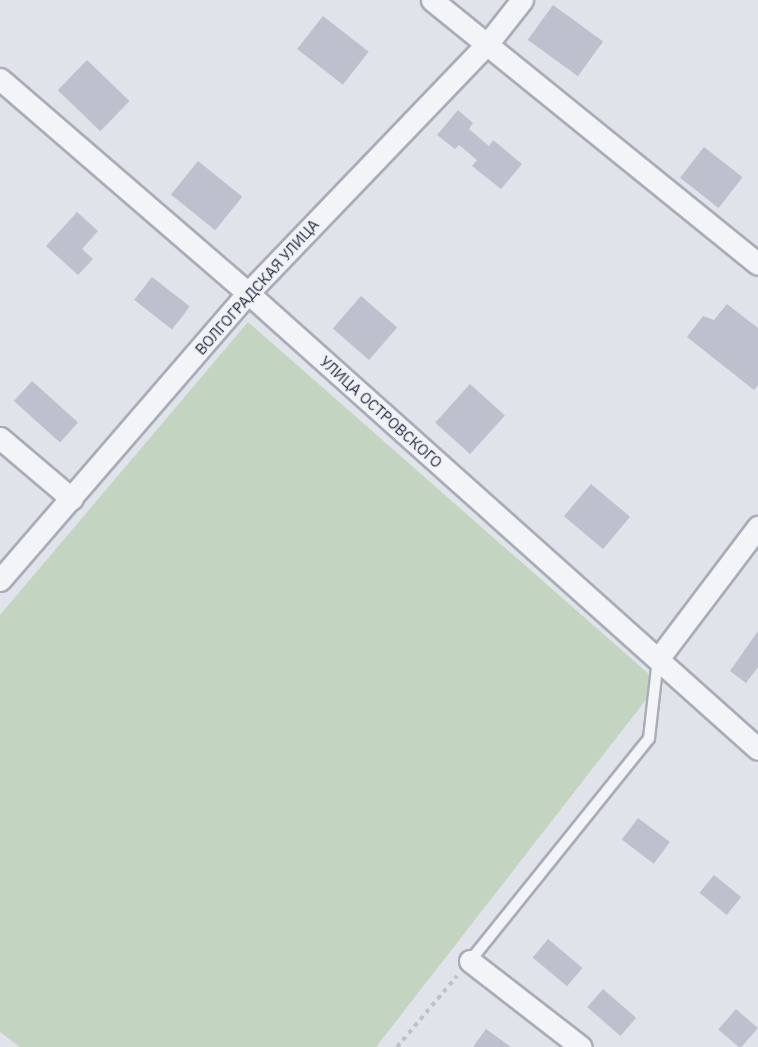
<!DOCTYPE html>
<meta charset="utf-8">
<style>
body{margin:0}
#map{position:relative;width:758px;height:1047px;overflow:hidden;background:#e0e3ea;font-family:"IBM Plex Sans",sans-serif}
div>[style]{position:absolute}
[style*='--x']{left:calc(var(--x)*1px);top:calc(var(--y)*1px);width:calc(var(--w)*1px);rotate:calc(var(--a)*1deg)}
.green>*{inset:0;background:#c3d5c0}
.building>*{inset:0;background:#bdc1ce;transform-origin:0 0}
.path>*{height:4px;margin-top:-2px;transform-origin:0;background:repeating-linear-gradient(90deg,#bec1c9 0 4.5px,transparent 0 9px)}
.roads{filter:drop-shadow(2px 0 #a8adb8) drop-shadow(-2px 0 #a8adb8) drop-shadow(0 2px #a8adb8) drop-shadow(0 -2px #a8adb8)}
.lane>*{height:10px;margin:-5px;padding:0 5px;transform-origin:5px;border-radius:5px;background:#f3f4f8}
.street>*{height:21px;margin:-10.5px;padding:0 10.5px;transform-origin:10.5px;border-radius:10.5px;background:#f3f4f8}
span{translate:-50% -50%;white-space:nowrap;text-align:center;line-height:1.15;-webkit-text-stroke:4.5px #f0f2f8;paint-order:stroke}
.street-label{font-size:15px;color:#272e44}
</style>
<div id="map">
<div class="green">
<div style="clip-path:polygon(248px 322px,659px 683px,376px 1047px,20px 1047px,0 1032px,0 615px)"></div>
</div>
<div class="building">
<div style="left:553px;top:5px;width:62px;height:43px;rotate:36deg"></div>
<div style="left:323px;top:16px;width:58px;height:42px;rotate:38deg"></div>
<div style="left:87px;top:60px;width:59px;height:42px;rotate:44deg"></div>
<div style="clip-path:polygon(458px 110px,473px 123px,469px 129px,489px 146px,493px 140px,522px 164px,501px 189px,472px 166px,477px 160px,459px 145px,455px 149px,437px 135px)"></div>
<div style="left:704px;top:147px;width:49px;height:39px;rotate:38deg"></div>
<div style="left:198px;top:161px;width:57px;height:43px;rotate:39deg"></div>
<div style="clip-path:polygon(77px 212px,98px 231px,82px 249px,93px 259px,78px 275px,46px 246px)"></div>
<div style="left:152px;top:277px;width:48px;height:29px;rotate:38deg"></div>
<div style="left:361px;top:296px;width:48px;height:43px;rotate:41deg"></div>
<div style="clip-path:polygon(727px 304px,758px 328px,758px 385px,754px 390px,687px 337px,703px 316px,714px 320px)"></div>
<div style="left:32px;top:381px;width:62px;height:27px;rotate:42deg"></div>
<div style="left:470px;top:384px;width:47px;height:52px;rotate:42deg"></div>
<div style="left:591px;top:484px;width:51px;height:42px;rotate:40deg"></div>
<div style="clip-path:polygon(758px 631px,758px 667px,746px 683px,730px 671px)"></div>
<div style="left:638px;top:818px;width:40px;height:27px;rotate:37deg"></div>
<div style="left:714px;top:875px;width:35px;height:23px;rotate:39deg"></div>
<div style="left:548px;top:939px;width:45px;height:24px;rotate:40deg"></div>
<div style="left:603px;top:989px;width:44px;height:24px;rotate:41deg"></div>
<div style="left:736px;top:1009px;width:29px;height:27px;rotate:41deg"></div>
<div style="clip-path:polygon(486px 1029px,511px 1047px,473px 1047px)"></div>
</div>
<div class="path">
<div style="--x:397;--y:1047;--w:93;--a:-49.8"></div>
</div>
<div class="roads">
<div class="lane">
<div style="--x:470;--y:961;--w:286;--a:-51.2"></div>
<div style="--x:649;--y:738;--w:80;--a:-83.5"></div>
</div>
<div class="street">
<div style="--x:432;--y:0;--w:419;--a:39"></div>
<div style="--x:0;--y:79;--w:328;--a:40.8"></div>
<div style="--x:248;--y:293;--w:684;--a:41.8"></div>
<div style="--x:0;--y:438;--w:94;--a:40.3"></div>
<div style="--x:0;--y:580;--w:379;--a:-49.2"></div>
<div style="--x:248;--y:293;--w:347;--a:-46.2"></div>
<div style="--x:488;--y:43;--w:55;--a:-51.7"></div>
<div style="--x:658;--y:659;--w:166;--a:-52.9"></div>
<div style="--x:470;--y:961;--w:140;--a:37.8"></div>
</div>
</div>
<div class="street-label">
<span style="left:257px;top:287px;rotate:-48deg">ВОЛГОГРАДСКАЯ УЛИЦА</span>
<span style="left:381px;top:412px;rotate:42deg">УЛИЦА ОСТРОВСКОГО</span>
</div>
</div>
